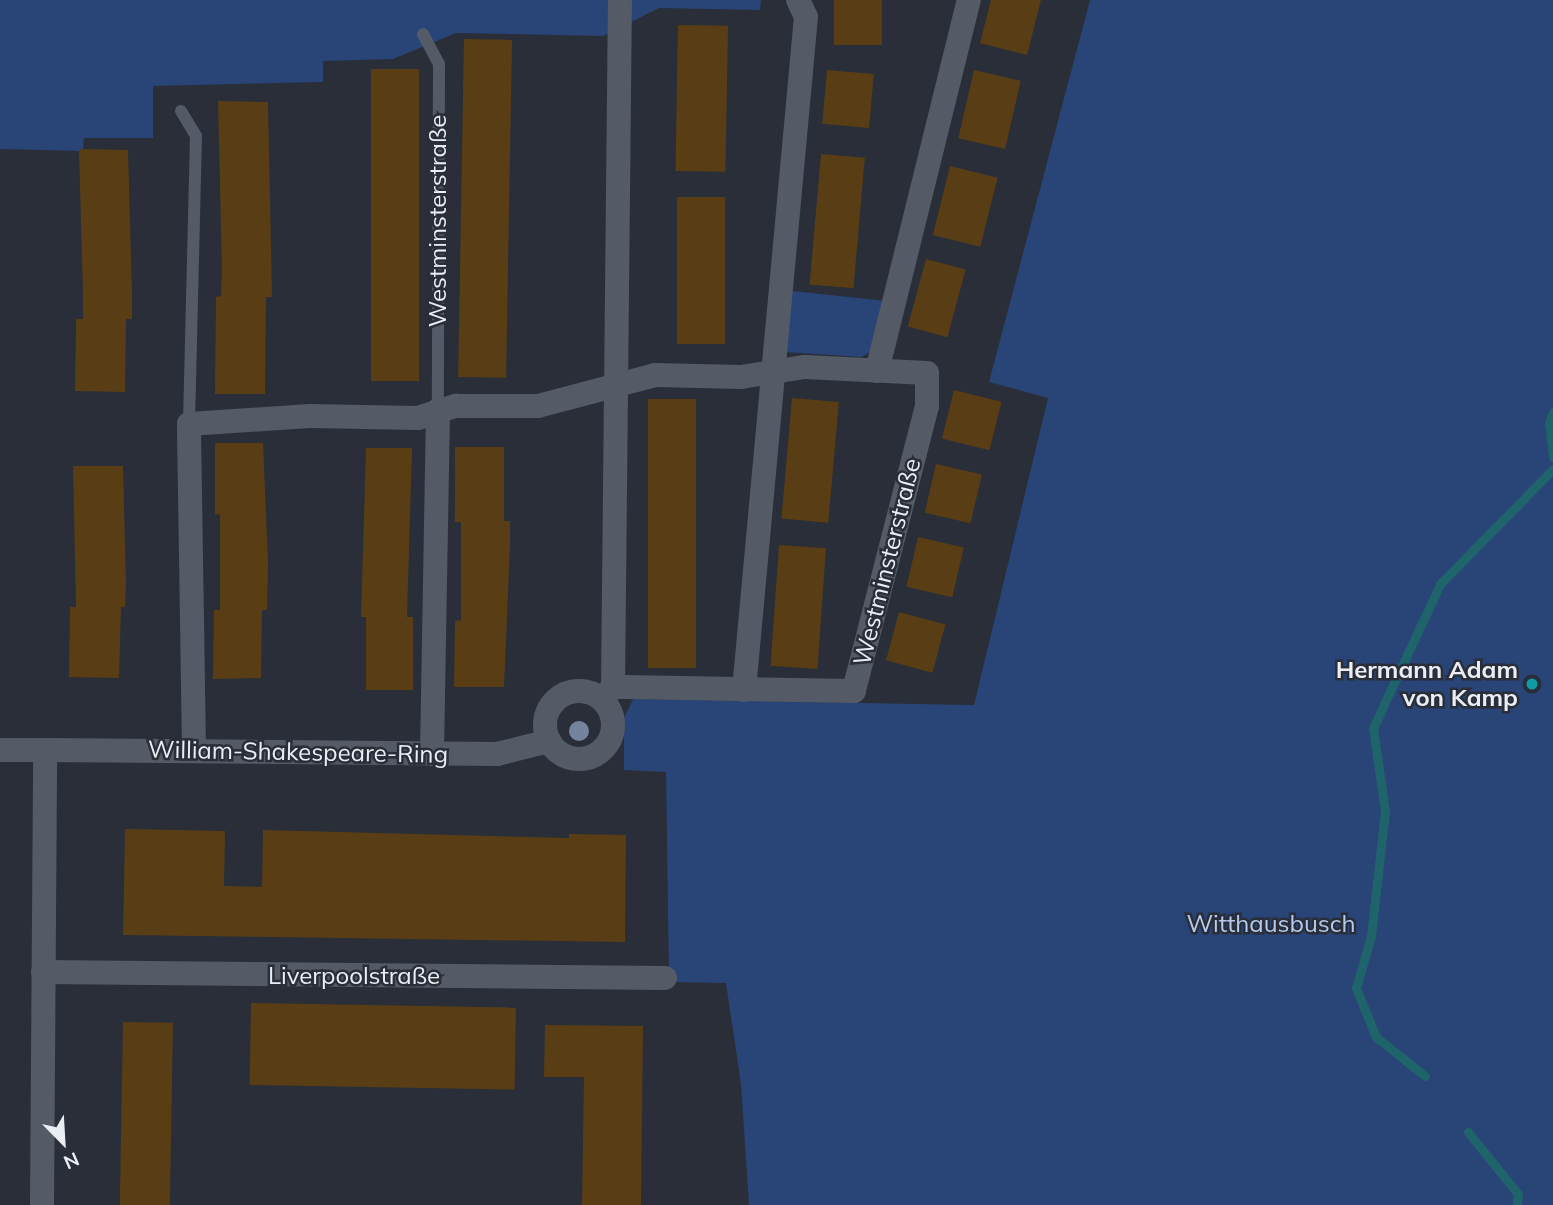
<!DOCTYPE html>
<meta charset="utf-8">
<style>
body{margin:0}
#map{position:relative;width:1553px;height:1205px;overflow:hidden;background:#292e38;font-family:Mulish,sans-serif}
div>[style]{position:absolute}
[style*='--x']{left:calc(var(--x)*1px);top:calc(var(--y)*1px);width:calc(var(--w)*1px);rotate:calc(var(--a)*1deg)}
.green>*{inset:0;background:#294476}
.stream>*{height:9px;margin:-4.5px;padding:0 4.5px;transform-origin:4.5px;border-radius:4.5px;background:#1f646a}
.building>*{inset:0;background:#593e15;transform-origin:0 0}
.service>*{height:12px;margin:-6px;padding:0 6px;transform-origin:6px;border-radius:6px;background:#555b66}
.minor>*{height:24px;margin:-12px;padding:0 12px;transform-origin:12px;border-radius:12px;background:#555b66}
.minor>.ring{margin:-12px;padding:0;box-sizing:content-box;background:none;border:24px solid #555b66;border-radius:50%}
.trees>*{width:20px;height:20px;margin:-10px;border-radius:50%;background:#75849c}
.dots>*{width:19px;height:19px;translate:-50% -50%;box-sizing:border-box;border:4px solid #292e38;border-radius:50%}
span{translate:-50% -50%;white-space:nowrap;text-align:center;line-height:1.15;-webkit-text-stroke:5px #292e38;paint-order:stroke}
.street-label{font-size:24px;color:#eaeef4}
.poi-label{font-size:24px;color:#eaeef4;font-weight:700}
.right{translate:-100% -50%;text-align:right}
.park-label{font-size:24px;color:#b4caee}
.north{position:absolute;left:28px;top:1107px;width:70px;height:70px;-webkit-text-stroke:5px #292e38;paint-order:stroke;rotate:156deg;font-size:19px;font-weight:700;line-height:28px;text-align:center;color:#eaeef4}
.north::after{content:'';display:block;margin:auto;width:24px;height:32px;background:#eaeef4;clip-path:polygon(50% 0,100% 100%,50% 72%,0 100%)}
</style>
<div id="map">
<div class="green">
<div style="clip-path:polygon(0 0,761px 0,760px 10px,659px 8px,603px 36px,456px 33px,393px 59px,323px 61px,323px 82px,153px 86px,153px 138px,84px 138px,83px 151px,0 149px)"></div>
<div style="clip-path:polygon(1090px 0,1553px 0,1553px 1205px,749px 1205px,741px 1084px,726px 983px,669px 982px,666px 772px,624px 770px,624px 718px,633px 699px,974px 705px,1048px 398px,989px 382px)"></div>
<div style="clip-path:polygon(792px 291px,887px 301px,874px 349px,862px 357px,784px 352px)"></div>
</div>
<div class="stream">
<div style="--x:1553;--y:412;--w:12;--a:110"></div>
<div style="--x:1549;--y:423;--w:35;--a:83"></div>
<div style="--x:1425;--y:1076;--w:63;--a:-141.5"></div>
<div style="--x:1376;--y:1037;--w:53;--a:-112.2"></div>
<div style="--x:1356;--y:988;--w:54;--a:-73.9"></div>
<div style="--x:1371;--y:936;--w:126;--a:-83.6"></div>
<div style="--x:1385;--y:811;--w:84;--a:-98.2"></div>
<div style="--x:1373;--y:728;--w:159;--a:-65"></div>
<div style="--x:1440;--y:584;--w:161;--a:-45.5"></div>
<div style="--x:1468;--y:1132;--w:80;--a:51.1"></div>
<div style="--x:1518;--y:1194;--w:11;--a:95"></div>
</div>
<div class="building">
<div style="left:834px;top:0;width:48px;height:45px"></div>
<div style="clip-path:polygon(991px 0,1041px 0,1027px 55px,980px 43px)"></div>
<div style="left:678px;top:25px;width:50px;height:146px;rotate:1deg"></div>
<div style="left:464px;top:39px;width:48px;height:338px;rotate:1deg"></div>
<div style="left:371px;top:69px;width:48px;height:312px"></div>
<div style="left:827px;top:70px;width:47px;height:54px;rotate:5deg"></div>
<div style="left:974px;top:70px;width:48px;height:70px;rotate:13deg"></div>
<div style="clip-path:polygon(218px 101px,268px 102px,272px 297px,266px 297px,265px 394px,215px 394px,216px 297px,221px 296px,222px 272px)"></div>
<div style="clip-path:polygon(79px 149px,128px 150px,132px 295px,132px 319px,126px 319px,125px 392px,75px 391px,76px 319px,83px 319px,83px 294px)"></div>
<div style="left:821px;top:154px;width:44px;height:131px;rotate:5deg"></div>
<div style="left:950px;top:166px;width:49px;height:71px;rotate:14deg"></div>
<div style="left:677px;top:197px;width:48px;height:147px"></div>
<div style="left:926px;top:259px;width:41px;height:70px;rotate:15deg"></div>
<div style="left:954px;top:390px;width:49px;height:50px;rotate:14deg"></div>
<div style="left:792px;top:398px;width:47px;height:121px;rotate:5deg"></div>
<div style="left:648px;top:399px;width:48px;height:269px"></div>
<div style="clip-path:polygon(215px 443px,263px 443px,268px 562px,267px 610px,262px 610px,261px 678px,213px 679px,214px 610px,220px 610px,220px 514px,215px 515px)"></div>
<div style="clip-path:polygon(455px 447px,504px 447px,504px 521px,510px 521px,510px 546px,504px 687px,454px 687px,455px 621px,461px 620px,461px 522px,455px 522px)"></div>
<div style="clip-path:polygon(366px 448px,412px 448px,407px 617px,413px 617px,413px 690px,366px 690px,366px 617px,361px 617px)"></div>
<div style="left:936px;top:464px;width:47px;height:50px;rotate:13deg"></div>
<div style="clip-path:polygon(73px 466px,123px 466px,126px 584px,125px 607px,121px 607px,119px 678px,69px 677px,70px 607px,76px 607px)"></div>
<div style="left:918px;top:537px;width:47px;height:51px;rotate:13deg"></div>
<div style="left:779px;top:545px;width:47px;height:121px;rotate:4deg"></div>
<div style="left:899px;top:612px;width:48px;height:50px;rotate:15deg"></div>
<div style="clip-path:polygon(125px 829px,225px 831px,224px 886px,262px 887px,263px 830px,569px 838px,569px 834px,626px 835px,625px 942px,123px 935px)"></div>
<div style="left:251px;top:1003px;width:265px;height:82px;rotate:1deg"></div>
<div style="left:123px;top:1022px;width:50px;height:183px;rotate:1deg"></div>
<div style="clip-path:polygon(545px 1025px,643px 1026px,641px 1205px,582px 1205px,584px 1077px,544px 1077px)"></div>
</div>
<div class="service">
<div style="--x:423;--y:34;--w:34;--a:62"></div>
<div style="--x:439;--y:64;--w:346;--a:90.2"></div>
<div style="--x:181;--y:111;--w:29;--a:59"></div>
<div style="--x:196;--y:136;--w:288;--a:91.4"></div>
</div>
<div class="minor">
<div style="--x:877;--y:371;--w:382;--a:-76.1"></div>
<div style="--x:744;--y:690;--w:676;--a:-84.74"></div>
<div style="--x:806;--y:17;--w:19;--a:-115"></div>
<div class="ring" style="left:545px;top:691px;width:44px;height:44px"></div>
<div style="--x:602;--y:699;--w:16;--a:-47"></div>
<div style="--x:613;--y:687;--w:686;--a:-89.42"></div>
<div style="--x:194;--y:749;--w:325;--a:-90.9"></div>
<div style="--x:189;--y:424;--w:121;--a:-3.8"></div>
<div style="--x:310;--y:416;--w:108;--a:1.1"></div>
<div style="--x:418;--y:418;--w:40;--a:-18"></div>
<div style="--x:456;--y:406;--w:82;--a:0"></div>
<div style="--x:538;--y:406;--w:121;--a:-14.8"></div>
<div style="--x:655;--y:375;--w:86;--a:1.3"></div>
<div style="--x:741;--y:377;--w:65;--a:-8.9"></div>
<div style="--x:805;--y:367;--w:122;--a:2.8"></div>
<div style="--x:927;--y:373;--w:33;--a:90"></div>
<div style="--x:927;--y:406;--w:294;--a:104.4"></div>
<div style="--x:854;--y:691;--w:241;--a:-179"></div>
<div style="--x:0;--y:750;--w:45;--a:0"></div>
<div style="--x:432;--y:754;--w:344;--a:-89"></div>
<div style="--x:43;--y:972;--w:622;--a:0.55"></div>
<div style="--x:42;--y:1205;--w:455;--a:-89.6"></div>
<div style="--x:45;--y:750;--w:452;--a:0.5"></div>
<div style="--x:497;--y:754;--w:54;--a:-14"></div>
</div>
<div class="trees">
<div style="left:579px;top:731px"></div>
</div>
<div class="dots">
<div style="left:1532px;top:684px;background:#0f9aa8"></div>
</div>
<div class="street-label">
<span style="left:438px;top:221px;rotate:-90deg">Westminsterstraße</span>
<span style="left:887px;top:562px;rotate:-76deg">Westminsterstraße</span>
<span style="left:298px;top:752px;rotate:1deg">William-Shakespeare-Ring</span>
<span style="left:354px;top:976px">Liverpoolstraße</span>
</div>
<div class="poi-label">
<span class="right" style="left:1518px;top:684px">Hermann Adam<br>von Kamp</span>
</div>
<div class="park-label">
<span style="left:1271px;top:924px">Witthausbusch</span>
</div>
<div class="north">N</div>
</div>
